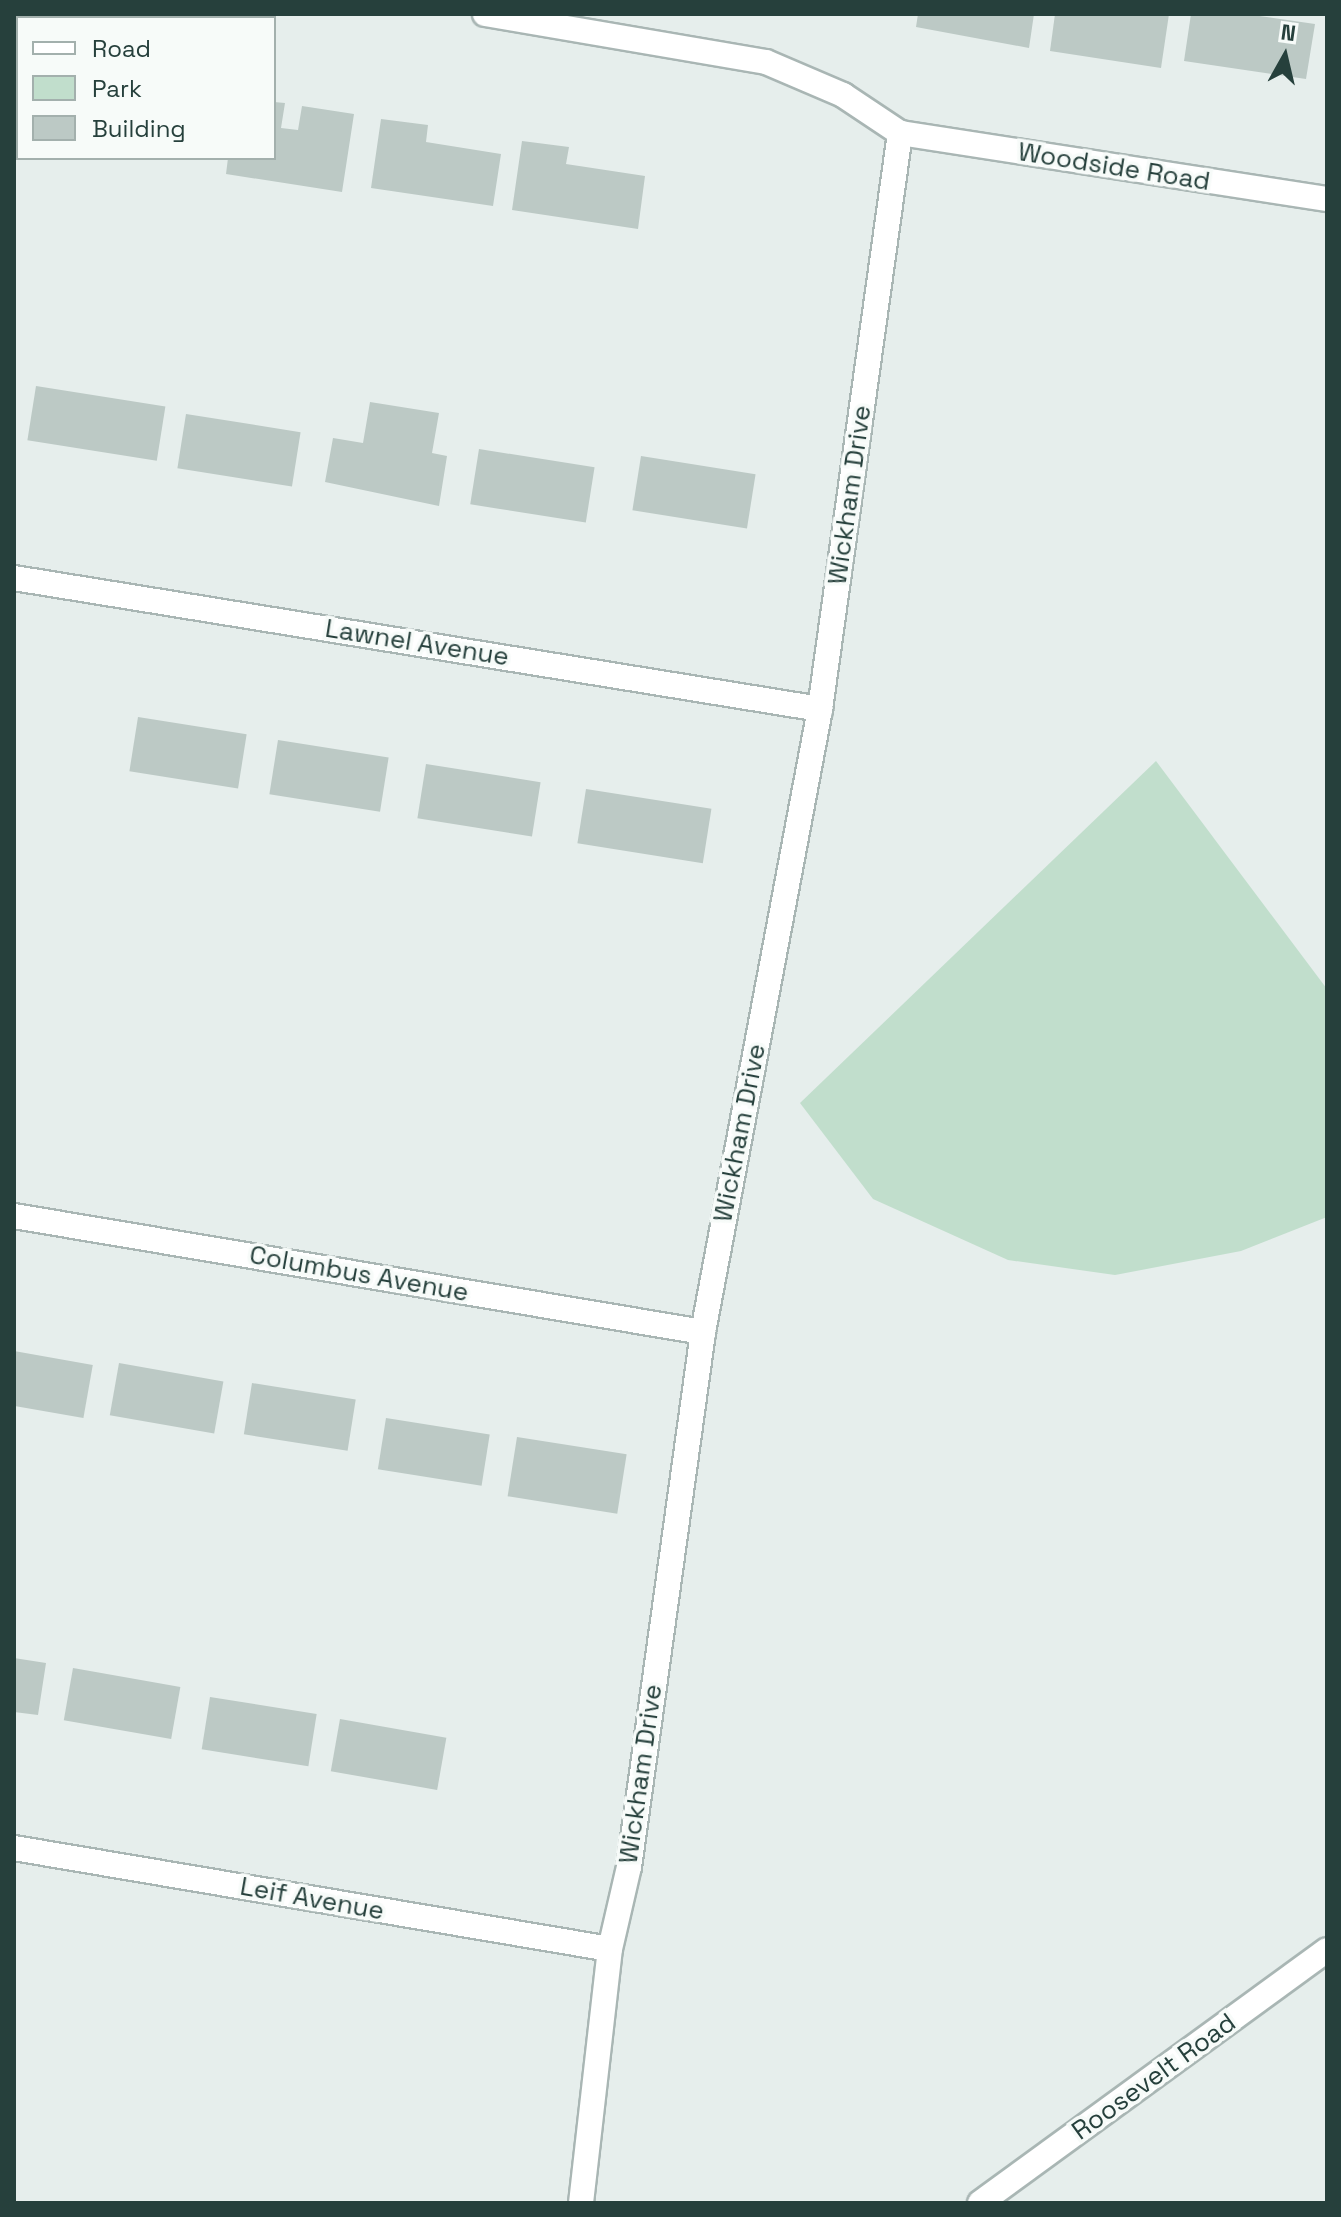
<!DOCTYPE html>
<style>
body{margin:0}
#map{position:relative;width:1341px;height:2217px;overflow:hidden;background:#e6eeec;font-family:"Space Grotesk",sans-serif}
div>[style]{position:absolute}
[style*='--x']{left:calc(var(--x)*1px);top:calc(var(--y)*1px);width:calc(var(--w)*1px);rotate:calc(var(--a)*1deg)}
.green>*{inset:0;background:#c1decc}
.building>*{inset:0;background:#bcc9c5;transform-origin:0 0}
.roads{filter:drop-shadow(2px 0 #a9b6b4) drop-shadow(-2px 0 #a9b6b4) drop-shadow(0 2px #a9b6b4) drop-shadow(0 -2px #a9b6b4)}
.minor>*{height:24px;margin:-12px;padding:0 12px;transform-origin:12px;border-radius:12px;background:#fff}
span{translate:-50% -50%;white-space:nowrap;text-align:center;line-height:1.15;-webkit-text-stroke:7px #f7fbf9;paint-order:stroke}
.street-label{font-size:26px;color:#26403c}
.frame{position:absolute;inset:0;border:16px solid #26403c;pointer-events:none}
.legend{position:absolute;left:16px;top:16px;width:260px;height:144px;box-sizing:border-box;background:#f7fbf9;border:2px solid #a3b0ad;margin:0;padding:10px 14px;list-style:none;font-size:24px;color:#26403c}
.legend li{display:flex;align-items:center;gap:16px;height:40px}
.legend b{width:40px;border:2px solid #a3b0ad}
.north{position:absolute;left:1245px;top:16px;width:80px;height:80px;-webkit-text-stroke:6px #f7fbf9;paint-order:stroke;rotate:8deg;font-size:22px;font-weight:700;line-height:32px;text-align:center;color:#26403c}
.north::after{content:'';display:block;margin:auto;width:28px;height:36px;background:#26403c;clip-path:polygon(50% 0,100% 100%,50% 72%,0 100%)}
</style>
<div id="map">
<div class="green">
<div style="clip-path:polygon(1156px 761px,1327px 989px,1327px 1217px,1241px 1251px,1115px 1275px,1008px 1260px,873px 1199px,800px 1103px)"></div>
</div>
<div class="building">
<div style="clip-path:polygon(918px 14px,1034px 14px,1029px 48px,916px 27px)"></div>
<div style="clip-path:polygon(1055px 14px,1169px 14px,1161px 68px,1050px 51px)"></div>
<div style="clip-path:polygon(1191px 14px,1245px 14px,1315px 24px,1306px 79px,1184px 61px)"></div>
<div style="left:14px;top:64px;width:4px;height:82px;rotate:14deg"></div>
<div style="clip-path:polygon(274px 102px,285px 103px,281px 128px,298px 130px,302px 106px,354px 114px,342px 192px,226px 174px,228px 158px,274px 158px)"></div>
<div style="clip-path:polygon(381px 119px,428px 125px,426px 142px,501px 154px,493px 206px,371px 188px)"></div>
<div style="clip-path:polygon(522px 141px,569px 147px,566px 164px,645px 176px,638px 229px,512px 210px)"></div>
<div style="left:36px;top:386px;width:131px;height:55px;rotate:9deg"></div>
<div style="clip-path:polygon(370px 402px,439px 413px,432px 453px,447px 456px,439px 506px,325px 482px,333px 438px,363px 443px)"></div>
<div style="left:186px;top:414px;width:116px;height:55px;rotate:9deg"></div>
<div style="left:479px;top:449px;width:117px;height:56px;rotate:9deg"></div>
<div style="left:641px;top:456px;width:116px;height:55px;rotate:9deg"></div>
<div style="left:138px;top:717px;width:110px;height:55px;rotate:9deg"></div>
<div style="left:278px;top:740px;width:112px;height:55px;rotate:9deg"></div>
<div style="left:426px;top:764px;width:116px;height:55px;rotate:9deg"></div>
<div style="left:586px;top:789px;width:127px;height:55px;rotate:9deg"></div>
<div style="left:14px;top:1351px;width:80px;height:54px;rotate:10deg"></div>
<div style="left:119px;top:1363px;width:106px;height:53px;rotate:10deg"></div>
<div style="left:252px;top:1383px;width:105px;height:52px;rotate:9deg"></div>
<div style="left:386px;top:1418px;width:105px;height:52px;rotate:9deg"></div>
<div style="left:517px;top:1437px;width:111px;height:60px;rotate:9deg"></div>
<div style="clip-path:polygon(14px 1658px,46px 1663px,38px 1715px,14px 1712px)"></div>
<div style="left:73px;top:1668px;width:109px;height:53px;rotate:10deg"></div>
<div style="left:210px;top:1697px;width:108px;height:53px;rotate:9deg"></div>
<div style="left:340px;top:1719px;width:108px;height:53px;rotate:10deg"></div>
</div>
<div class="roads">
<div class="minor">
<div style="--x:485;--y:14;--w:285;--a:9.7"></div>
<div style="--x:766;--y:62;--w:84;--a:23.2"></div>
<div style="--x:843;--y:95;--w:69;--a:33.7"></div>
<div style="--x:900;--y:133;--w:432;--a:8.8"></div>
<div style="--x:14;--y:578;--w:817;--a:9.23"></div>
<div style="--x:14;--y:1216;--w:699;--a:9.56"></div>
<div style="--x:14;--y:1848;--w:604;--a:9.62"></div>
<div style="--x:581;--y:2203;--w:256;--a:-83.5"></div>
<div style="--x:610;--y:1949;--w:84;--a:-77"></div>
<div style="--x:629;--y:1867;--w:540;--a:-82.12"></div>
<div style="--x:703;--y:1332;--w:634;--a:-79.36"></div>
<div style="--x:820;--y:709;--w:582;--a:-82.09"></div>
<div style="--x:980;--y:2203;--w:429;--a:-36.1"></div>
</div>
</div>
<div class="street-label">
<span style="left:1114px;top:167px;rotate:9deg">Woodside Road</span>
<span style="left:850px;top:495px;rotate:-82deg">Wickham Drive</span>
<span style="left:417px;top:643px;rotate:9deg">Lawnel Avenue</span>
<span style="left:740px;top:1133px;rotate:-79deg">Wickham Drive</span>
<span style="left:359px;top:1274px;rotate:10deg">Columbus Avenue</span>
<span style="left:641px;top:1774px;rotate:-82deg">Wickham Drive</span>
<span style="left:312px;top:1899px;rotate:10deg">Leif Avenue</span>
<span style="left:1154px;top:2077px;rotate:-36deg">Roosevelt Road</span>
</div>
<div class="frame"></div>
<ul class="legend">
<li><b style="height:10px;background:#fff"></b>Road</li>
<li><b style="height:22px;background:#c1decc"></b>Park</li>
<li><b style="height:22px;background:#bcc9c5"></b>Building</li>
</ul>
<div class="north">N</div>
</div>
